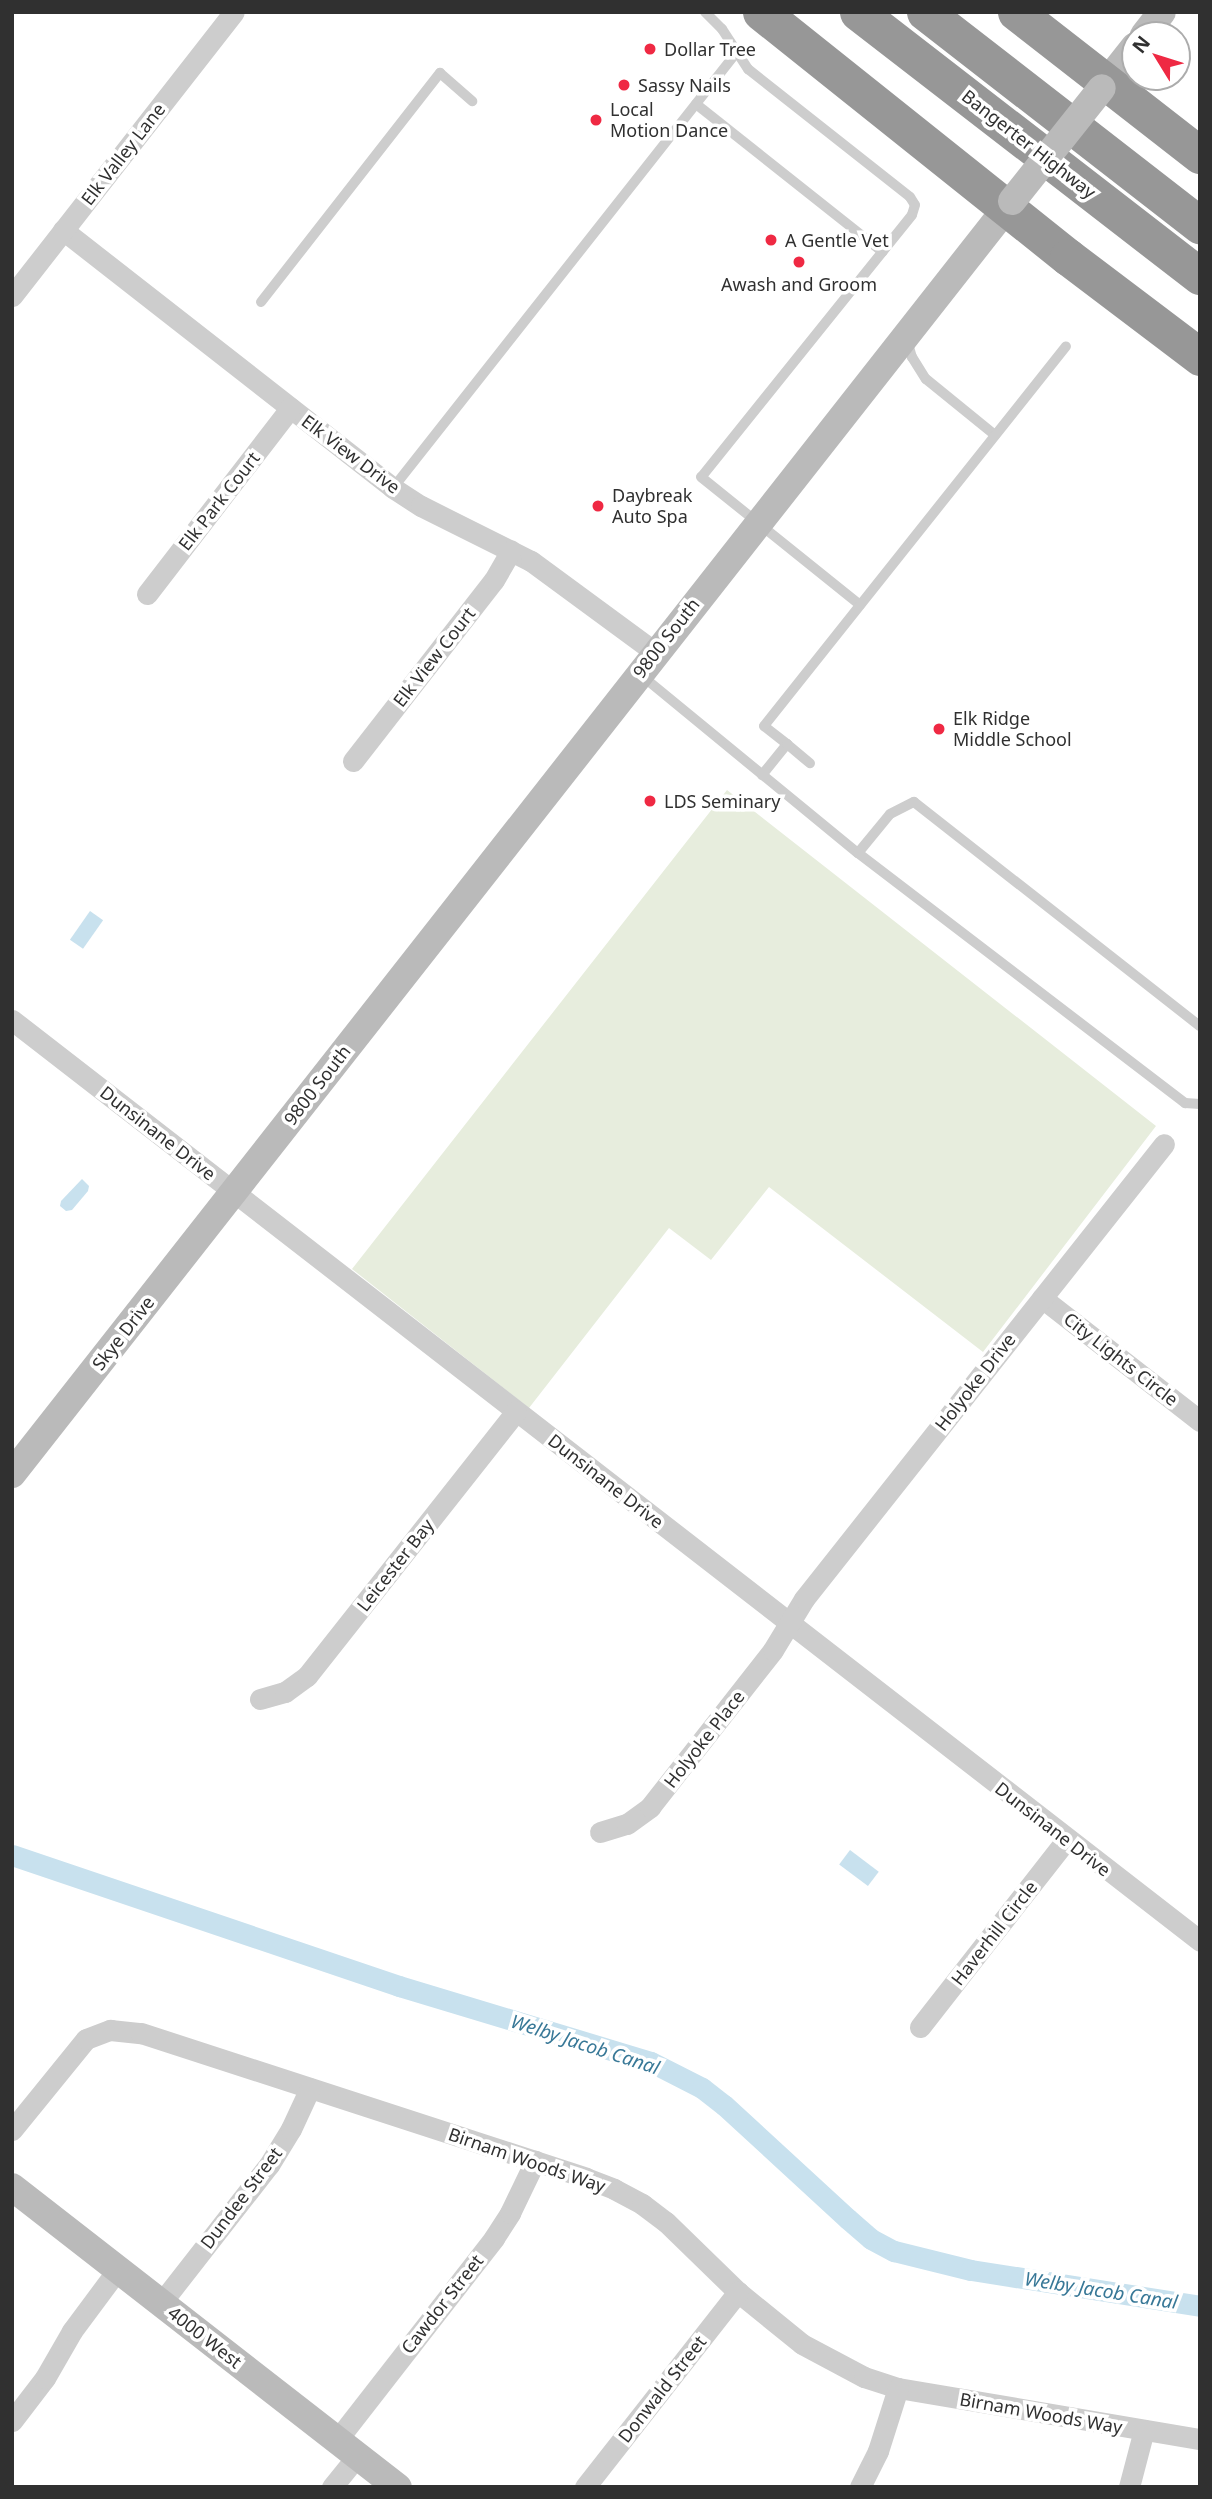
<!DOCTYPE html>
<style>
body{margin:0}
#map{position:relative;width:1212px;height:2499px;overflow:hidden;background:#fff;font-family:"Noto Sans",sans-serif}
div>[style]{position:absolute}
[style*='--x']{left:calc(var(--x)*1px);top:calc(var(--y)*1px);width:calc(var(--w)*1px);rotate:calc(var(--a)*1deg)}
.green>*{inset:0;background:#e7eddd}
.water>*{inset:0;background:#c8e1ee;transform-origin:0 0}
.canal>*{height:21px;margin:-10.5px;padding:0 10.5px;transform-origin:10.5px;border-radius:10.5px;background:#c8e1ee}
.lane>*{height:10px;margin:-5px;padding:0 5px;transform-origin:5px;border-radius:5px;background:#cdcdcd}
.street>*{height:21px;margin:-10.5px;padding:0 10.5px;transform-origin:10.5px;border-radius:10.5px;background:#cdcdcd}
.secondary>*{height:28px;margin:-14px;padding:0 14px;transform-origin:14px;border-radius:14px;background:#bababa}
.highway>*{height:37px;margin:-18.5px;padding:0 18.5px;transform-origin:18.5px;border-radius:18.5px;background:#979797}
.secondary-bridge>*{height:28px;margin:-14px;padding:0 14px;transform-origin:14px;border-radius:14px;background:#bababa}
.dots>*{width:19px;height:19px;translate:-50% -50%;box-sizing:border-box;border:4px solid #fff;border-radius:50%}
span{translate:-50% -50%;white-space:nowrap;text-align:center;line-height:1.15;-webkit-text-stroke:7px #fff;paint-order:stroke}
.poi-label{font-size:18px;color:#303030}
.left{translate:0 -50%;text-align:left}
.street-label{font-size:18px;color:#303030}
.water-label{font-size:19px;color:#387897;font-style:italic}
.frame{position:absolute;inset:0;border:14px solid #303030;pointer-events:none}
.north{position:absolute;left:1121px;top:21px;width:70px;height:70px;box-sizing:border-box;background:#fff;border:2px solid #acacac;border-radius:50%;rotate:308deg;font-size:19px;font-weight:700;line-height:28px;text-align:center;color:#303030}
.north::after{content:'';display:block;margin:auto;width:24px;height:32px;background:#ef2943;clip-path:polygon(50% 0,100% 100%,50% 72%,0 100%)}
</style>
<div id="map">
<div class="green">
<div style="clip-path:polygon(727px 790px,1156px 1126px,983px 1352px,769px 1187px,711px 1260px,669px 1228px,529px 1408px,352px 1269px)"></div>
</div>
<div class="water">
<div style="left:90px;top:911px;width:16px;height:35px;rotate:35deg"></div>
<div style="clip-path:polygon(82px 1179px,89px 1186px,88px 1191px,72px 1210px,66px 1211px,60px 1206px,61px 1201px)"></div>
<div style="left:850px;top:1850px;width:36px;height:18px;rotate:37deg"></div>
</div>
<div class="canal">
<div style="--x:12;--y:1855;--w:409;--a:18.7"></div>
<div style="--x:399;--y:1986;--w:263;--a:16.8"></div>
<div style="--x:651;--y:2062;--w:57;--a:27"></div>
<div style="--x:702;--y:2088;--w:28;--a:38"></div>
<div style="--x:724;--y:2105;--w:168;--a:42.6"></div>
<div style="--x:848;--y:2219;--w:30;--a:41"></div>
<div style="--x:871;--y:2239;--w:26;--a:28"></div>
<div style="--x:894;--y:2251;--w:79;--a:13.9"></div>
<div style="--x:971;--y:2270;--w:232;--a:8.9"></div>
</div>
<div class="lane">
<div style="--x:705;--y:12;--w:24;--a:45"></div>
<div style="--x:722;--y:29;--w:48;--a:57"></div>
<div style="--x:748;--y:69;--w:206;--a:38.3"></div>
<div style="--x:910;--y:197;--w:9;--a:58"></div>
<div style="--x:915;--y:205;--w:10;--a:107"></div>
<div style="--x:912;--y:215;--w:336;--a:128.8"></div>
<div style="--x:701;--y:477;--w:204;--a:38.8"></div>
<div style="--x:696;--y:104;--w:238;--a:38.4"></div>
<div style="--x:261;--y:302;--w:291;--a:-52"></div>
<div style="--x:440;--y:73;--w:43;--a:41.2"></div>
<div style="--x:907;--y:340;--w:18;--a:74"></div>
<div style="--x:912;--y:357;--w:26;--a:58"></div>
<div style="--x:926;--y:379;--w:89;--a:39.1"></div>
<div style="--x:393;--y:488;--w:554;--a:-51.74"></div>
<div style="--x:641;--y:675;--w:281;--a:39.4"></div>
<div style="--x:858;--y:853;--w:412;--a:37.4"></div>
<div style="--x:1185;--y:1103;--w:15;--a:4"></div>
<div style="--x:787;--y:744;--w:29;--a:-142"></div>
<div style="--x:764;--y:726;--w:485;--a:-51.5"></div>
<div style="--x:762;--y:775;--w:40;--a:-51"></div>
<div style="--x:787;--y:744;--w:30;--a:40"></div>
<div style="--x:858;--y:853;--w:50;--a:-50.6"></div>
<div style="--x:890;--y:814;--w:27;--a:-27"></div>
<div style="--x:914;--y:802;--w:363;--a:38.1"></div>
</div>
<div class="street">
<div style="--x:63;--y:230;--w:419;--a:38"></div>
<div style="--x:393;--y:488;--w:33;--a:33"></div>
<div style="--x:421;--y:506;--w:123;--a:26.6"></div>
<div style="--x:531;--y:561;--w:154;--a:36.3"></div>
<div style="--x:12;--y:296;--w:360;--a:-52"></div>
<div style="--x:147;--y:594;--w:235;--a:-52.4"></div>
<div style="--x:353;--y:761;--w:229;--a:-52.1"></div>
<div style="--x:494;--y:580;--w:34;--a:-60"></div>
<div style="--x:12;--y:1020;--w:1503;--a:37.78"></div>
<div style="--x:1042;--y:1298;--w:200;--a:37.9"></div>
<div style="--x:260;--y:1699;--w:26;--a:-16"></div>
<div style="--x:285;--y:1692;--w:27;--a:-36"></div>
<div style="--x:307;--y:1676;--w:337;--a:-51.7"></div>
<div style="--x:600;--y:1832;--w:28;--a:-17"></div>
<div style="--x:627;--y:1824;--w:29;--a:-36"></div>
<div style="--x:650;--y:1807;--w:199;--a:-51.9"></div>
<div style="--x:773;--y:1650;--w:60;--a:-58.7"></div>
<div style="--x:804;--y:1599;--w:580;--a:-51.65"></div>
<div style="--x:920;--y:2027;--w:239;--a:-52"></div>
<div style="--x:12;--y:2130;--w:117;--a:-50.9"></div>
<div style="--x:86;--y:2039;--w:26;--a:-21"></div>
<div style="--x:110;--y:2030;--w:31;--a:6"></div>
<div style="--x:141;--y:2033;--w:468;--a:18"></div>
<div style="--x:586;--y:2178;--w:30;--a:21"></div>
<div style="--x:614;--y:2189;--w:32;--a:28"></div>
<div style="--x:642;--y:2204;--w:30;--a:37"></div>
<div style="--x:666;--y:2222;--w:100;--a:44.2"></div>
<div style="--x:738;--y:2292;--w:82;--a:39.1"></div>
<div style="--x:802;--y:2344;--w:70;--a:28"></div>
<div style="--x:864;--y:2377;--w:36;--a:18"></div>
<div style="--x:898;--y:2388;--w:306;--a:9.6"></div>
<div style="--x:161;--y:2303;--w:175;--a:-52"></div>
<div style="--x:269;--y:2165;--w:42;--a:-58.6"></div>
<div style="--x:291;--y:2129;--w:45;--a:-65.1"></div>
<div style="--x:12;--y:2421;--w:54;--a:-52.5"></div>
<div style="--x:45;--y:2378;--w:54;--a:-60.1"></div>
<div style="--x:72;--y:2331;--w:77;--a:-53.4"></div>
<div style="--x:337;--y:2440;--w:256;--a:-52.1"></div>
<div style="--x:494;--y:2238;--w:30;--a:-57"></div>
<div style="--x:510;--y:2213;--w:58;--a:-64.3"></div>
<div style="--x:332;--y:2487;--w:41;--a:-50.9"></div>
<div style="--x:585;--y:2487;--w:248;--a:-51.9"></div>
<div style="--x:860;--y:2487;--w:40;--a:-63.4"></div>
<div style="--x:878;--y:2451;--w:66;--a:-72.4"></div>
<div style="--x:1129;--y:2487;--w:59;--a:-75.3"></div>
</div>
<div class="secondary">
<div style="--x:1144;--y:35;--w:29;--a:-52"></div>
<div style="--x:1102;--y:88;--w:53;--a:-51.8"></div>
<div style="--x:12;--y:1474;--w:1619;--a:-51.85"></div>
<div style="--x:12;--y:2187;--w:489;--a:37.9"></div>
</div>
<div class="highway">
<div style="--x:761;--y:12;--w:393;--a:38.6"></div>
<div style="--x:1068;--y:257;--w:166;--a:37.1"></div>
<div style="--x:858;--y:12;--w:432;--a:37.7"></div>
<div style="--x:925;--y:12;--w:348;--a:37.8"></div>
<div style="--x:1016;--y:12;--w:233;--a:37.9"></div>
</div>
<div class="secondary-bridge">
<div style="--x:1012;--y:201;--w:144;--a:-51.5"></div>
</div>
<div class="dots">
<div style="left:650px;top:49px;background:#ef2943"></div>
<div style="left:624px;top:85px;background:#ef2943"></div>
<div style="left:596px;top:120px;background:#ef2943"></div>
<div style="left:771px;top:240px;background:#ef2943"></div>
<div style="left:799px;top:262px;background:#ef2943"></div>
<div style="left:598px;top:506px;background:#ef2943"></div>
<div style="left:939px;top:729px;background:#ef2943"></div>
<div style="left:650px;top:801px;background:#ef2943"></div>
</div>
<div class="poi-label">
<span class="left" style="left:664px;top:49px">Dollar Tree</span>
<span class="left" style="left:638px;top:85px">Sassy Nails</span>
<span class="left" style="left:610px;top:120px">Local<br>Motion Dance</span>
<span class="left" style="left:785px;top:240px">A Gentle Vet</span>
<span style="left:799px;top:284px">Awash and Groom</span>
<span class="left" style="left:612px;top:506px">Daybreak<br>Auto Spa</span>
<span class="left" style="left:953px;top:729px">Elk Ridge<br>Middle School</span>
<span class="left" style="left:664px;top:801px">LDS Seminary</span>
</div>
<div class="street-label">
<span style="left:1029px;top:144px;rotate:38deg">Bangerter Highway</span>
<span style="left:123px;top:154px;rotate:-52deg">Elk Valley Lane</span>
<span style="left:351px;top:454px;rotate:37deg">Elk View Drive</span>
<span style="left:219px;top:501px;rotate:-52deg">Elk Park Court</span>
<span style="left:666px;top:638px;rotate:-52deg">9800 South</span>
<span style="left:434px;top:657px;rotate:-52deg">Elk View Court</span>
<span style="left:317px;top:1085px;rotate:-52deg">9800 South</span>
<span style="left:158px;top:1133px;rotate:38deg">Dunsinane Drive</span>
<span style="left:123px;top:1333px;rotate:-52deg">Skye Drive</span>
<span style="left:1121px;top:1359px;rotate:38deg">City Lights Circle</span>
<span style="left:975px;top:1382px;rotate:-52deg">Holyoke Drive</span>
<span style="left:606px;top:1481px;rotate:38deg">Dunsinane Drive</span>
<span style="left:395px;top:1565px;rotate:-52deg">Leicester Bay</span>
<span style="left:704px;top:1739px;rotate:-52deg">Holyoke Place</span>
<span style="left:1053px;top:1829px;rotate:38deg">Dunsinane Drive</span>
<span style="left:994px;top:1933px;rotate:-52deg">Haverhill Circle</span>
<span style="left:527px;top:2160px;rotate:19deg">Birnam Woods Way</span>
<span style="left:241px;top:2198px;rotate:-53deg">Dundee Street</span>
<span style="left:442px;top:2304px;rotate:-52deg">Cawdor Street</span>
<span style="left:205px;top:2337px;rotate:38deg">4000 West</span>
<span style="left:662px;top:2389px;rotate:-52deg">Donwald Street</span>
<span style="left:1041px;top:2413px;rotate:10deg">Birnam Woods Way</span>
</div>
<div class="water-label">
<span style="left:585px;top:2045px;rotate:18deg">Welby Jacob Canal</span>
<span style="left:1101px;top:2291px;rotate:9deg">Welby Jacob Canal</span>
</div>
<div class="frame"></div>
<div class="north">N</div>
</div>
